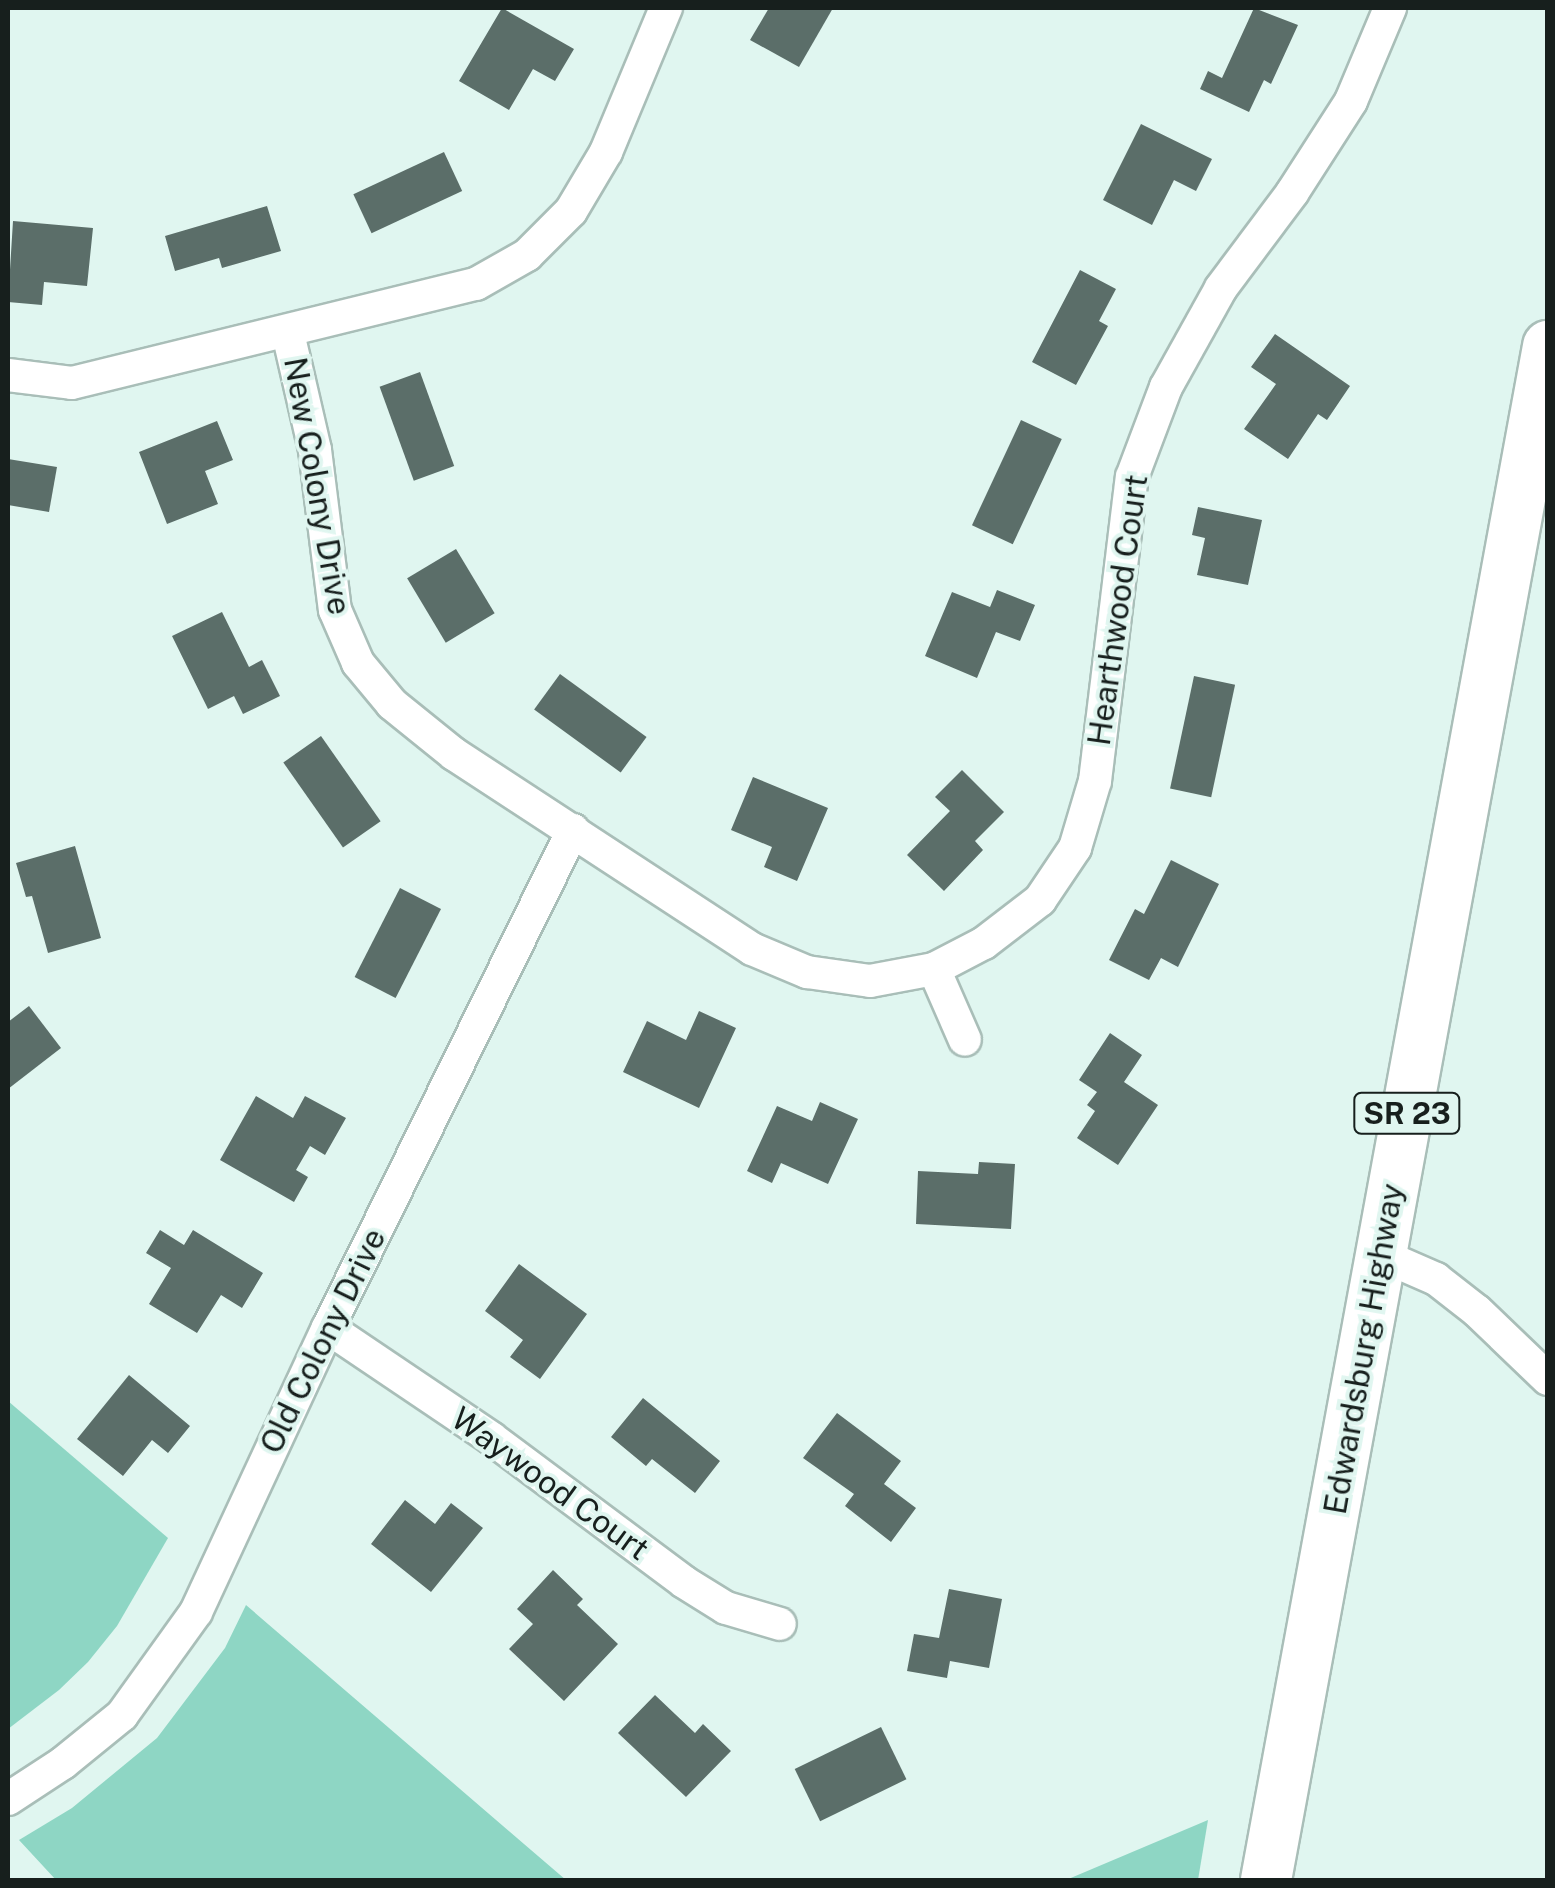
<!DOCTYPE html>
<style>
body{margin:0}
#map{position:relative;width:1555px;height:1888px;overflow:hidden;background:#e0f6f0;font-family:"Public Sans",sans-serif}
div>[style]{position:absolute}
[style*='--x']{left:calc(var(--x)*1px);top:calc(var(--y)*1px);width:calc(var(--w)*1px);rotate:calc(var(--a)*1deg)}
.green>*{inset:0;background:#8ed6c4}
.building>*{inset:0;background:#5b6e69;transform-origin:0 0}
.roads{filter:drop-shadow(2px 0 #a9beb8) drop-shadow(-2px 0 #a9beb8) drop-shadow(0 2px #a9beb8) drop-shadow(0 -2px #a9beb8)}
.street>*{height:32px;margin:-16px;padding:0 16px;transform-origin:16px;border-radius:16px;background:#fff}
.primary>*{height:50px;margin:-25px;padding:0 25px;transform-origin:25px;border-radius:25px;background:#fff}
span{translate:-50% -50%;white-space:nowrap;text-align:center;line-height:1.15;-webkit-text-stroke:8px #e0f6f0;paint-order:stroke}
.shield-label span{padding:2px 8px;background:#e0f6f0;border:2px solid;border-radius:8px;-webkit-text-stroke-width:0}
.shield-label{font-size:30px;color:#171f1d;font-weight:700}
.street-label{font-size:32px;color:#171f1d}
.frame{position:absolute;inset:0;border:10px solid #171f1d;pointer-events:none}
</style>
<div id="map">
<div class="green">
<div style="clip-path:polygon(8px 1401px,168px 1538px,117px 1626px,88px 1662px,59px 1690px,8px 1729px)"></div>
<div style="clip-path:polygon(246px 1605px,524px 1844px,566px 1880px,56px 1880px,19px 1840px,72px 1808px,157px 1738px,225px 1648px)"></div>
<div style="clip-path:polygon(1208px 1820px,1198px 1880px,1066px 1880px)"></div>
</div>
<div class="building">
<div style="clip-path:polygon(502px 8px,574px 49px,555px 81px,533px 69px,509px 110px,459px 81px)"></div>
<div style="clip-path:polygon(769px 8px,833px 8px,799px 67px,750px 40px)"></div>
<div style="clip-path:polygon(1254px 8px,1298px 25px,1271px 84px,1264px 80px,1249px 112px,1200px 89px,1208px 71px,1222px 78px)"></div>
<div style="clip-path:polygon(1141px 124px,1212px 159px,1196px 191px,1174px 180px,1152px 225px,1103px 200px)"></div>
<div style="left:444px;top:152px;width:43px;height:100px;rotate:65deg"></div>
<div style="clip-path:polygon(267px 206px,281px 251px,222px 268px,219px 258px,175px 271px,165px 236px)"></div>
<div style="clip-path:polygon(13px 221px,93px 228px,87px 286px,44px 282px,42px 305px,8px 302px)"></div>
<div style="clip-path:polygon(1080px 270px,1116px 289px,1099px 321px,1108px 326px,1076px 385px,1032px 362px)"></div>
<div style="clip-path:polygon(1275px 334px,1350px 386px,1327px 420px,1318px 414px,1288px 459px,1244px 429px,1276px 384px,1251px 367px)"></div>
<div style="left:420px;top:372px;width:100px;height:43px;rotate:70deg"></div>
<div style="left:1021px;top:420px;width:45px;height:116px;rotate:25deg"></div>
<div style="clip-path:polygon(217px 421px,233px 460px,205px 471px,218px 504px,167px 524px,139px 452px)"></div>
<div style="clip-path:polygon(8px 459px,57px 467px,49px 512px,8px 505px)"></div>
<div style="clip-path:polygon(1198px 507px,1262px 520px,1248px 585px,1197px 575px,1205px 538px,1192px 535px)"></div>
<div style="left:456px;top:549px;width:75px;height:57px;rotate:59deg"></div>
<div style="clip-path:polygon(997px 590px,1035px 605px,1020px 641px,996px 632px,977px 678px,925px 656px,952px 592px,990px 607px)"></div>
<div style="clip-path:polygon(222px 612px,249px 667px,262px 660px,280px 696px,243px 714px,234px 696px,208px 709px,172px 636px)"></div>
<div style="left:560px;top:674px;width:107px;height:44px;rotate:36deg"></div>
<div style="left:1194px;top:676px;width:42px;height:115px;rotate:12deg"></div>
<div style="left:321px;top:736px;width:104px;height:46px;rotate:55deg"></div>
<div style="clip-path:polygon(962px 770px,1004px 812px,975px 841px,983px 850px,944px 891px,907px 855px,950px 811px,935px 797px)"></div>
<div style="clip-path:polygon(753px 777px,828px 808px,797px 881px,764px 867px,772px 847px,731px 830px)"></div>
<div style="clip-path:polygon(75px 846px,101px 938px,48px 953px,32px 896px,26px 897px,16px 863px)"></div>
<div style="clip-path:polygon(1171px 860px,1219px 884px,1178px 967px,1161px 958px,1149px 980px,1109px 960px,1135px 909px,1144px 914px)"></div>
<div style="left:400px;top:888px;width:46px;height:100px;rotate:27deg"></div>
<div style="clip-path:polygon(29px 1006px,61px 1048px,8px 1089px,8px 1022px)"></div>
<div style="clip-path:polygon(699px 1011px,736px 1028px,699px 1108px,623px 1072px,647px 1021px,686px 1040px)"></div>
<div style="clip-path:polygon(1110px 1033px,1142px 1055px,1124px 1082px,1158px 1105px,1118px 1165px,1077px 1138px,1095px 1111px,1087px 1105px,1097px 1092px,1079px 1080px)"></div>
<div style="clip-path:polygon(256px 1096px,293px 1118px,305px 1096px,346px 1118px,325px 1155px,310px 1146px,296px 1170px,308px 1177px,294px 1202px,220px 1160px)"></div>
<div style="clip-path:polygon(820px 1102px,858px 1119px,828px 1184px,781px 1163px,772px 1183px,747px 1171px,777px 1106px,812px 1121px)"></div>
<div style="clip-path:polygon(979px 1162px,1015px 1164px,1011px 1229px,916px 1224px,918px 1171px,978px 1174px)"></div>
<div style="clip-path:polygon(160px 1230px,184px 1245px,193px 1230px,263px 1273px,242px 1308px,221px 1295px,197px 1333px,149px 1304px,171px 1268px,146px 1253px)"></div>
<div style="clip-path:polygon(519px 1264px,587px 1314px,540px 1379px,510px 1357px,523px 1340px,485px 1311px)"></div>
<div style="clip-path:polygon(129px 1375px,190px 1426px,168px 1453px,152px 1440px,123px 1476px,77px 1439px)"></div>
<div style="clip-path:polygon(643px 1398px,720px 1461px,695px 1493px,652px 1459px,646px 1466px,611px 1437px)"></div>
<div style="clip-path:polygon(837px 1413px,901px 1461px,884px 1484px,916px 1508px,891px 1542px,845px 1506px,854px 1494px,803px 1458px)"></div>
<div style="clip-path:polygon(405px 1500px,435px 1524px,451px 1503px,483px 1528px,431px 1592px,371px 1544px)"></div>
<div style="clip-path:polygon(553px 1570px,583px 1599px,577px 1605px,618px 1644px,564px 1701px,509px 1649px,533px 1624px,517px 1609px)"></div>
<div style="clip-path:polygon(949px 1589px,1002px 1599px,989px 1668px,950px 1661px,947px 1678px,907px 1671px,914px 1634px,939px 1638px)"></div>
<div style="clip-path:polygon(655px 1695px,695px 1733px,703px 1724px,731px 1751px,686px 1797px,618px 1733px)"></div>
<div style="left:881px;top:1727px;width:58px;height:96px;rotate:64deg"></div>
</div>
<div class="roads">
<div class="street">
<div style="--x:288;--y:333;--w:120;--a:77"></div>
<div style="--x:315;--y:450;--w:161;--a:82.9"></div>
<div style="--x:335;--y:610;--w:58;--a:66.5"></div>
<div style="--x:358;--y:663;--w:53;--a:50.3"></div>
<div style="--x:392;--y:704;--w:80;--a:38.9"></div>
<div style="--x:454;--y:754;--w:356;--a:33.2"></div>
<div style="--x:752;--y:949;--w:60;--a:22.7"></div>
<div style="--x:807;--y:972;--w:64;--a:8.1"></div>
<div style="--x:870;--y:981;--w:65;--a:-10.6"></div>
<div style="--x:934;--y:969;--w:56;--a:-27.5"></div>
<div style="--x:984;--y:943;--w:71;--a:-37.5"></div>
<div style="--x:1040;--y:900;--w:63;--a:-56.1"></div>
<div style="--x:1075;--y:848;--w:70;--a:-73.4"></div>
<div style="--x:1095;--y:781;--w:306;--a:-83.1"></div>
<div style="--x:1132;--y:477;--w:96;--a:-69.3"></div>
<div style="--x:1166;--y:387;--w:113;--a:-60.9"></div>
<div style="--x:1221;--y:288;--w:119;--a:-53.2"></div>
<div style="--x:1292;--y:193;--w:109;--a:-57.3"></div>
<div style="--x:1351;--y:101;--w:101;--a:-67.2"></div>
<div style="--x:8;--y:375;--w:64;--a:7.1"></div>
<div style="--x:72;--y:383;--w:416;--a:-13.8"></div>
<div style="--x:476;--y:284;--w:59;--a:-29.6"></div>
<div style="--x:527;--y:255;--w:62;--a:-45"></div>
<div style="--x:571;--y:211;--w:69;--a:-59.3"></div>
<div style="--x:606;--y:152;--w:156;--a:-67.4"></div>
<div style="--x:934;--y:969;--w:77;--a:66.4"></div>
<div style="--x:1381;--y:1255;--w:60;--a:23.6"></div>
<div style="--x:1436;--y:1279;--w:52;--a:38"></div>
<div style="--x:1477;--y:1311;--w:98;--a:43.8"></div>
<div style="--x:328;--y:1328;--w:197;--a:34"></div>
<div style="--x:491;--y:1438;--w:241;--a:36.7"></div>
<div style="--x:684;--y:1582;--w:49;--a:31.8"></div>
<div style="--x:726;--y:1608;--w:56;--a:16.5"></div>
<div style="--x:8;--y:1799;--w:66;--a:-33.2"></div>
<div style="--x:63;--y:1763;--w:76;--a:-39.1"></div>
<div style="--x:122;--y:1715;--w:127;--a:-54.3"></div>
<div style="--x:196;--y:1612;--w:313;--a:-65.1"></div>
<div style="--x:328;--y:1328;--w:555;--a:-63.8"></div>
</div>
<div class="primary">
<div style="--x:1266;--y:1880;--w:1560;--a:-79.58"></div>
</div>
</div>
<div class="shield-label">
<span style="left:1407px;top:1113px">SR 23</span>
</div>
<div class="street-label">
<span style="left:317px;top:486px;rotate:80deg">New Colony Drive</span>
<span style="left:1118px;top:610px;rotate:-82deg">Hearthwood Court</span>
<span style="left:323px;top:1341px;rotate:-64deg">Old Colony Drive</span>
<span style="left:1364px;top:1349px;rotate:-80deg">Edwardsburg Highway</span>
<span style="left:550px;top:1484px;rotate:36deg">Waywood Court</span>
</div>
<div class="frame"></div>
</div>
